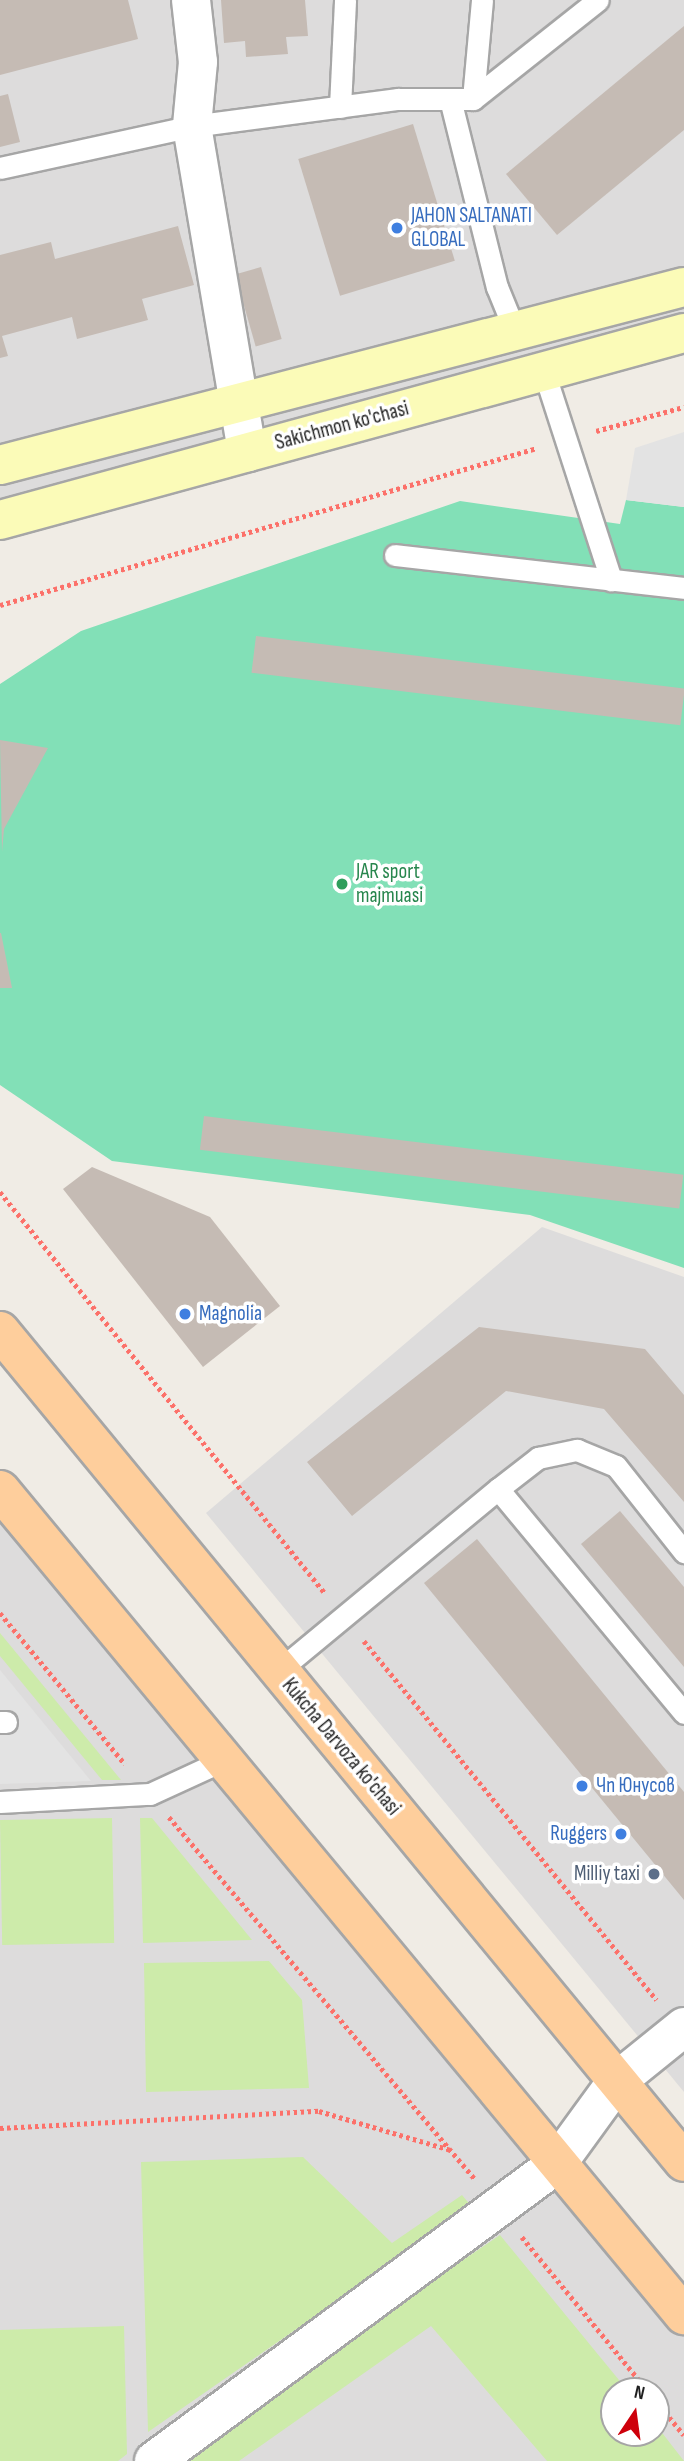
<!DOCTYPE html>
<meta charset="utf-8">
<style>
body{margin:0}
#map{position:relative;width:684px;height:2461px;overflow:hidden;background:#f0ece5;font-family:"Sofia Sans Condensed",sans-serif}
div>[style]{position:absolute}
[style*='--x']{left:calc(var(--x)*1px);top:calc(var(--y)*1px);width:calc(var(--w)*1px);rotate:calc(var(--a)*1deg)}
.residential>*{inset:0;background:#dddcdc}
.grass>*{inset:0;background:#cdebaa;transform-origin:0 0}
.pitch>*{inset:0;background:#82e0b7}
.parking>*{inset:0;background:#e3e3e3}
.building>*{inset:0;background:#c5bbb4;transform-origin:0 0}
.path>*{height:4.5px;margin-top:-2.25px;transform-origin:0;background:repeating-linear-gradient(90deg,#fc716a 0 3.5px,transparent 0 7px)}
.roads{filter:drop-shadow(2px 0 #a6a6a6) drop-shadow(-2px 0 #a6a6a6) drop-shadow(0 2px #a6a6a6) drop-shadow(0 -2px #a6a6a6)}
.lane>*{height:21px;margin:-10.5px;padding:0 10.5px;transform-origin:10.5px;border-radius:10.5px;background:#fff}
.street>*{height:38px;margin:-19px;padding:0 19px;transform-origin:19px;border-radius:19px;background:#fff}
.secondary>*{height:38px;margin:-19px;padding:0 19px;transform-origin:19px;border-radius:19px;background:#fbfbb8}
.primary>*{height:38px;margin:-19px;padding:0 19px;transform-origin:19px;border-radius:19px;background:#fece9c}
.dots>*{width:19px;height:19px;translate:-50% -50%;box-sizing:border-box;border:4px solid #fff;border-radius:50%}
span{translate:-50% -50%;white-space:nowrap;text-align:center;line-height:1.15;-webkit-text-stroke:7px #fff;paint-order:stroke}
.shop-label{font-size:21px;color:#366cbe}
.left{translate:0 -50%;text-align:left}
.right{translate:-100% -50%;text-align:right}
.street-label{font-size:21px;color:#1f1f1f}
.leisure-label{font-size:21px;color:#27864d}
.service-label{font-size:21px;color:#4e5e75}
.north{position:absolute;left:600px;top:2377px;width:70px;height:70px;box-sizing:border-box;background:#fff;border:2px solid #a5a5a5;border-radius:50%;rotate:13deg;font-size:19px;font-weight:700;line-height:28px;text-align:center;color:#1f1f1f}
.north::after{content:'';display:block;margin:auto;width:24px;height:32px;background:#ce000b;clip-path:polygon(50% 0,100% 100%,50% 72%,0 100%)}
</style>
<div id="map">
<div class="residential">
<div style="clip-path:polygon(0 0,684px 0,684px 333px,0 520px)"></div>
<div style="clip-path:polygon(542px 1227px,684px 1277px,684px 2092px,206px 1513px)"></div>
<div style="clip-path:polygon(evenodd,0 1490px,684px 2315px,684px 2461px,0 2461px,0 1490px,614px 2391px,656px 2391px,656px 2433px,614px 2433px,614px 2391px)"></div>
</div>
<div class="grass">
<div style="clip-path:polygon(0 1633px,121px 1780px,102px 1780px,0 1656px)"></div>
<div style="left:112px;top:1818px;width:125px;height:112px;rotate:89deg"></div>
<div style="clip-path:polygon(140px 1818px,152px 1818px,252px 1940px,143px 1943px)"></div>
<div style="clip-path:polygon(269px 1961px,302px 2000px,309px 2088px,146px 2092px,144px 1963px)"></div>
<div style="clip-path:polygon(303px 2157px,392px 2243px,462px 2195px,472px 2207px,148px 2432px,141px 2162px)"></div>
<div style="clip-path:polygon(500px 2235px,628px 2391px,614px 2391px,614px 2433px,656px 2433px,656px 2425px,684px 2461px,547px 2461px,431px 2326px,239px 2461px,167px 2461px)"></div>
<div style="clip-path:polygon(124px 2326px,127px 2454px,118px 2461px,0 2461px,0 2330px)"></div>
</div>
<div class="pitch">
<div style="clip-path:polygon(626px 500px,684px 507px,684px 1268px,530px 1215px,112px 1161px,0 1085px,0 684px,81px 631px,460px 501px,620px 524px)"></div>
</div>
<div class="parking">
<div style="clip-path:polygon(684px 432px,684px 507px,626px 500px,635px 448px)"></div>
<div style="clip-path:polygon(0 1670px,91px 1781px,0 1784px)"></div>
</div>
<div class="building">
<div style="clip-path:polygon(0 0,128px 0,138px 39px,0 75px)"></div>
<div style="clip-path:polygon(221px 0,305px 0,308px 36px,286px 37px,288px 54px,246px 57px,245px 41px,224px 43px)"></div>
<div style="clip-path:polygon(684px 26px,684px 130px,557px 235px,506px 174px)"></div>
<div style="clip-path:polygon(8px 94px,20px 142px,0 147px,0 96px)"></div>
<div style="left:413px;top:124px;width:143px;height:120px;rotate:73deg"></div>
<div style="clip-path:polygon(178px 226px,194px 285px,142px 299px,148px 320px,77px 339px,72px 317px,2px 336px,8px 356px,0 358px,0 255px,51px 242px,55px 259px)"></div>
<div style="left:261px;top:267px;width:75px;height:27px;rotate:74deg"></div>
<div style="left:256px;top:636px;width:432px;height:37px;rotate:7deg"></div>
<div style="clip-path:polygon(0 740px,48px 748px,4px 829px,2px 852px)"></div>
<div style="clip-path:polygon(0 933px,1px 933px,12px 988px,0 988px)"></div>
<div style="left:204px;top:1116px;width:483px;height:34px;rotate:7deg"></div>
<div style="clip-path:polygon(92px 1167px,210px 1217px,280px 1306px,203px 1367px,63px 1189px)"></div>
<div style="clip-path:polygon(479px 1327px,645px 1349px,684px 1395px,684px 1502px,604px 1409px,506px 1391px,352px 1516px,307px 1462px)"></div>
<div style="clip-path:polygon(620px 1511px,684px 1587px,684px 1667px,581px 1544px)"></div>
<div style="clip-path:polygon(477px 1539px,684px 1792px,684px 1900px,424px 1583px)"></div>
</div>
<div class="path">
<div style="--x:596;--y:431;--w:91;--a:-15.3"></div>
<div style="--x:0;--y:605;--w:559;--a:-16.3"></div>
<div style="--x:0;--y:1192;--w:516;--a:50.98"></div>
<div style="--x:0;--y:1613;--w:196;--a:50.4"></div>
<div style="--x:364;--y:1641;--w:463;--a:50.8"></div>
<div style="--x:169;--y:1817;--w:474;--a:49.8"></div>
<div style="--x:0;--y:2128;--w:319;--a:-3.1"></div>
<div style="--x:319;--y:2111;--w:138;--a:16.5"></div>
<div style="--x:522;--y:2237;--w:199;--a:50.7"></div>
<div style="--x:656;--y:2401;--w:44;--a:50.5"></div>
</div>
<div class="roads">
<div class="lane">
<div style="--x:450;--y:99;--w:194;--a:76"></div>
<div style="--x:497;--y:287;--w:48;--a:67.8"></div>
<div style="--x:473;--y:99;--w:99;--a:-84.8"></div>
<div style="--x:340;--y:107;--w:107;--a:-87.3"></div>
<div style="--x:0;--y:168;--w:197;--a:-12.3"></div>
<div style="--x:192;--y:126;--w:208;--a:-7.5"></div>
<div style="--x:398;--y:99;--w:75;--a:0"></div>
<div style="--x:473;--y:99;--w:159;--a:-38.4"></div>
<div style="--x:544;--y:372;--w:219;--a:72.1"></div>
<div style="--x:395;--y:555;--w:291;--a:6.5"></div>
<div style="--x:498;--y:1489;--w:51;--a:-37.8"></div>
<div style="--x:538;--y:1458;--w:40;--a:-12"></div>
<div style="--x:577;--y:1450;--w:42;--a:22.3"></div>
<div style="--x:616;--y:1466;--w:110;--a:51.7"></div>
<div style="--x:278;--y:1671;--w:286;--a:-39.6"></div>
<div style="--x:498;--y:1489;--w:291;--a:50.3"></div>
<div style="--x:0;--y:1722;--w:6;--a:0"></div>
<div style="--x:0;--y:1802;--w:150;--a:-3.1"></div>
<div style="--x:150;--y:1794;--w:81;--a:-24.7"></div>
</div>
<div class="street">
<div style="--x:191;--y:0;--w:62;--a:83.6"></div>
<div style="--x:198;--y:62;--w:64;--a:95.4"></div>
<div style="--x:192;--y:126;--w:331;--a:80.4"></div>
<div style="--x:154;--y:2461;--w:499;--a:-36.4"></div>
<div style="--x:556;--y:2165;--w:104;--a:-54"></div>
<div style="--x:617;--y:2081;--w:86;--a:-38.9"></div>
</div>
<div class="secondary">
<div style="--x:0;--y:465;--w:707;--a:-14.59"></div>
<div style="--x:0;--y:520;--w:709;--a:-15.29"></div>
</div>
<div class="primary">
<div style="--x:0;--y:1331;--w:1076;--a:50.54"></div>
<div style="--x:0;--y:1490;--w:1072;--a:50.34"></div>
</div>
</div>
<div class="dots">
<div style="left:397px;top:228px;background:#3f7fe0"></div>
<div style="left:342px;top:884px;background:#2e9e5b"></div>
<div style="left:185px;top:1314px;background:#3f7fe0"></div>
<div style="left:582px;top:1786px;background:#3f7fe0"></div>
<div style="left:621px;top:1834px;background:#3f7fe0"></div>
<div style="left:654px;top:1874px;background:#5c6f8a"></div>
</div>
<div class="shop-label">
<span class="left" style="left:411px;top:228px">JAHON SALTANATI<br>GLOBAL</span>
<span class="left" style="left:199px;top:1314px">Magnolia</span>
<span class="left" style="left:596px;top:1786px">Чп Юнусов</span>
<span class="right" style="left:607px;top:1834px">Ruggers</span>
</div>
<div class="street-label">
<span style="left:342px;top:426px;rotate:-15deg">Sakichmon ko'chasi</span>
<span style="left:341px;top:1747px;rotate:50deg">Kukcha Darvoza ko'chasi</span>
</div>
<div class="leisure-label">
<span class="left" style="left:356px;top:884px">JAR sport<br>majmuasi</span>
</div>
<div class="service-label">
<span class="right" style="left:640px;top:1874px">Milliy taxi</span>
</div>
<div class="north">N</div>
</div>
